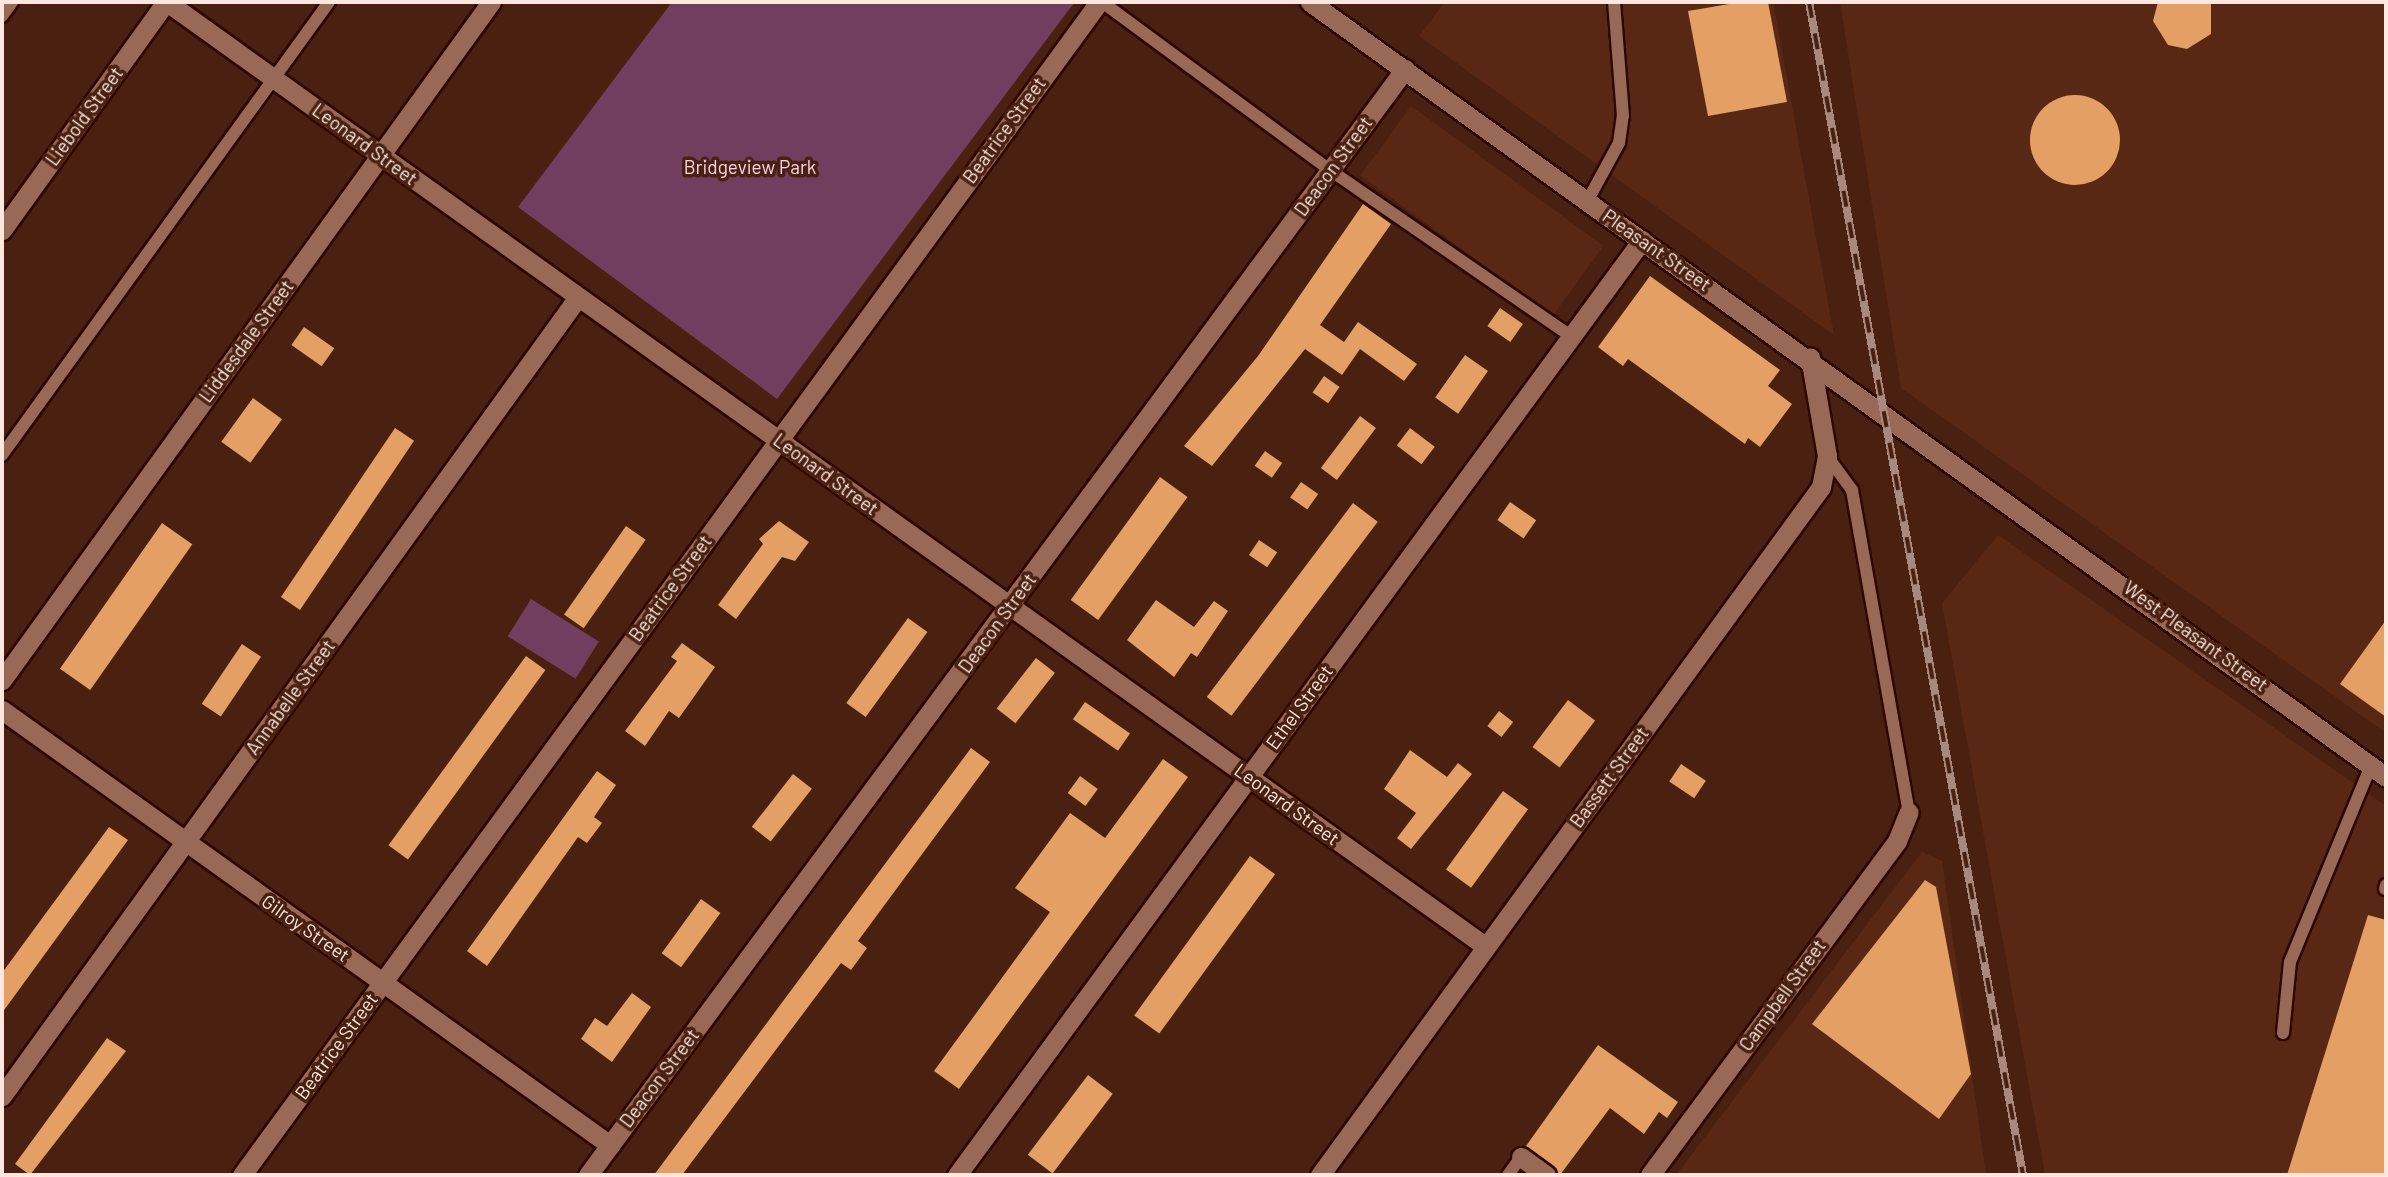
<!DOCTYPE html>
<style>
body{margin:0}
#map{position:relative;width:2388px;height:1177px;overflow:hidden;background:#4a2010;font-family:Barlow,sans-serif}
div>[style]{position:absolute}
[style*='--x']{left:calc(var(--x)*1px);top:calc(var(--y)*1px);width:calc(var(--w)*1px);rotate:calc(var(--a)*1deg)}
.built>*{inset:0;background:#592815;transform-origin:0 0}
.green>*{inset:0;background:#713e5f;transform-origin:0 0}
.building>*{inset:0;background:#e39f64;transform-origin:0 0}
.round{border-radius:50%}
.roads{filter:drop-shadow(2px 0 #2e0700) drop-shadow(-2px 0 #2e0700) drop-shadow(0 2px #2e0700) drop-shadow(0 -2px #2e0700)}
.service>*{height:12px;margin:-6px;padding:0 6px;transform-origin:6px;border-radius:6px;background:#996957}
.minor>*{height:19px;margin:-9.5px;padding:0 9.5px;transform-origin:9.5px;border-radius:9.5px;background:#996957}
.rail>*{height:8px;margin-top:-4px;transform-origin:0;background:repeating-linear-gradient(90deg,#4a2010 0 16px,#a9897e 0 32px);box-sizing:border-box;border-block:2px solid #a9897e}
span{translate:-50% -50%;white-space:nowrap;text-align:center;line-height:1.15;-webkit-text-stroke:7px #4a2010;paint-order:stroke}
.street-label{font-size:19px;color:#fee7df}
.park-label{font-size:19px;color:#fdd3ec}
.frame{position:absolute;inset:0;border:4px solid #fee7df;pointer-events:none}
</style>
<div id="map">
<div class="built">
<div style="clip-path:polygon(1445px 2px,1773px 2px,1834px 335px,1419px 36px)"></div>
<div style="clip-path:polygon(1840px 2px,2386px 2px,2386px 733px,1901px 388px)"></div>
<div style="left:1411px;top:106px;width:238px;height:86px;rotate:36deg"></div>
<div style="clip-path:polygon(1998px 535px,2386px 806px,2386px 1175px,2045px 1175px,1942px 603px)"></div>
<div style="clip-path:polygon(1922px 852px,1942px 861px,1986px 1175px,1676px 1175px)"></div>
</div>
<div class="green">
<div style="clip-path:polygon(672px 2px,1074px 3px,777px 399px,518px 207px)"></div>
<div style="left:531px;top:599px;width:80px;height:44px;rotate:32deg"></div>
</div>
<div class="building">
<div style="clip-path:polygon(1741px 2px,1768px 2px,1787px 102px,1708px 116px,1688px 11px)"></div>
<div style="clip-path:polygon(2158px 2px,2211px 2px,2211px 34px,2187px 49px,2168px 45px,2153px 21px)"></div>
<div class="round" style="left:2030px;top:95px;width:90px;height:90px"></div>
<div style="clip-path:polygon(1363px 204px,1391px 224px,1320px 325px,1344px 342px,1358px 322px,1417px 364px,1404px 381px,1360px 349px,1342px 375px,1305px 349px,1212px 466px,1184px 446px,1258px 356px)"></div>
<div style="clip-path:polygon(1650px 276px,1780px 370px,1768px 386px,1792px 404px,1760px 447px,1748px 438px,1745px 444px,1628px 359px,1623px 366px,1598px 347px)"></div>
<div style="left:1500px;top:308px;width:28px;height:22px;rotate:35deg"></div>
<div style="left:304px;top:327px;width:37px;height:22px;rotate:35deg"></div>
<div style="left:1465px;top:355px;width:28px;height:52px;rotate:35deg"></div>
<div style="left:1324px;top:376px;width:19px;height:20px;rotate:35deg"></div>
<div style="left:253px;top:398px;width:36px;height:54px;rotate:36deg"></div>
<div style="left:1360px;top:416px;width:20px;height:65px;rotate:37deg"></div>
<div style="left:395px;top:428px;width:23px;height:204px;rotate:34deg"></div>
<div style="left:1410px;top:428px;width:31px;height:22px;rotate:37deg"></div>
<div style="left:1265px;top:451px;width:21px;height:18px;rotate:35deg"></div>
<div style="left:1160px;top:477px;width:34px;height:152px;rotate:36deg"></div>
<div style="left:1301px;top:482px;width:21px;height:19px;rotate:35deg"></div>
<div style="left:1510px;top:502px;width:32px;height:22px;rotate:35deg"></div>
<div style="left:1353px;top:503px;width:31px;height:243px;rotate:37deg"></div>
<div style="clip-path:polygon(779px 521px,809px 542px,795px 561px,782px 557px,736px 619px,718px 605px,763px 544px,759px 539px)"></div>
<div style="left:162px;top:523px;width:37px;height:178px;rotate:35deg"></div>
<div style="left:626px;top:526px;width:24px;height:108px;rotate:35deg"></div>
<div style="left:1259px;top:540px;width:22px;height:18px;rotate:34deg"></div>
<div style="clip-path:polygon(1156px 600px,1194px 627px,1214px 601px,1228px 611px,1197px 657px,1191px 653px,1174px 677px,1127px 640px)"></div>
<div style="left:908px;top:618px;width:24px;height:105px;rotate:36deg"></div>
<div style="clip-path:polygon(2386px 620px,2386px 717px,2340px 684px)"></div>
<div style="clip-path:polygon(682px 643px,715px 667px,679px 718px,669px 711px,645px 746px,625px 731px,677px 661px,671px 657px)"></div>
<div style="left:242px;top:644px;width:23px;height:72px;rotate:34deg"></div>
<div style="left:526px;top:656px;width:24px;height:234px;rotate:36deg"></div>
<div style="left:1036px;top:658px;width:24px;height:64px;rotate:38deg"></div>
<div style="left:1568px;top:700px;width:34px;height:59px;rotate:37deg"></div>
<div style="left:1085px;top:702px;width:55px;height:21px;rotate:35deg"></div>
<div style="left:1499px;top:711px;width:18px;height:19px;rotate:38deg"></div>
<div style="clip-path:polygon(971px 748px,990px 762px,858px 941px,867px 948px,851px 970px,841px 963px,682px 1175px,654px 1175px)"></div>
<div style="clip-path:polygon(1410px 750px,1447px 777px,1458px 763px,1472px 774px,1411px 849px,1397px 838px,1416px 813px,1384px 789px)"></div>
<div style="clip-path:polygon(1163px 759px,1188px 777px,959px 1089px,934px 1071px,1050px 912px,1015px 888px,1070px 813px,1105px 838px)"></div>
<div style="left:1681px;top:764px;width:30px;height:21px;rotate:34deg"></div>
<div style="clip-path:polygon(597px 771px,616px 785px,594px 817px,602px 823px,587px 843px,578px 837px,487px 966px,467px 951px)"></div>
<div style="left:793px;top:774px;width:24px;height:67px;rotate:38deg"></div>
<div style="left:1080px;top:776px;width:22px;height:21px;rotate:36deg"></div>
<div style="left:1503px;top:791px;width:31px;height:97px;rotate:36deg"></div>
<div style="clip-path:polygon(109px 827px,128px 840px,2px 1013px,2px 973px)"></div>
<div style="left:1250px;top:856px;width:31px;height:197px;rotate:36deg"></div>
<div style="clip-path:polygon(1925px 880px,1936px 887px,1971px 1074px,1939px 1119px,1812px 1024px)"></div>
<div style="left:701px;top:899px;width:24px;height:67px;rotate:36deg"></div>
<div style="clip-path:polygon(2368px 915px,2386px 920px,2386px 1175px,2287px 1175px)"></div>
<div style="clip-path:polygon(632px 993px,651px 1007px,612px 1062px,581px 1039px,595px 1018px,607px 1026px)"></div>
<div style="clip-path:polygon(107px 1038px,126px 1051px,30px 1175px,15px 1164px)"></div>
<div style="clip-path:polygon(1598px 1045px,1678px 1102px,1667px 1118px,1659px 1112px,1644px 1134px,1610px 1108px,1560px 1175px,1526px 1146px)"></div>
<div style="left:1088px;top:1075px;width:31px;height:100px;rotate:37deg"></div>
</div>
<div class="roads">
<div class="service">
<div style="--x:1102;--y:2;--w:283;--a:36.4"></div>
<div style="--x:1330;--y:170;--w:293;--a:34.6"></div>
<div style="--x:2;--y:16;--w:17;--a:-54"></div>
<div style="--x:1588;--y:200;--w:65;--a:-61.5"></div>
<div style="--x:1619;--y:143;--w:27;--a:-82"></div>
<div style="--x:1623;--y:116;--w:114;--a:-94.5"></div>
<div style="--x:2;--y:455;--w:559;--a:-54.18"></div>
<div style="--x:1827;--y:456;--w:42;--a:53.7"></div>
<div style="--x:1852;--y:490;--w:327;--a:80"></div>
<div style="--x:2385;--y:889;--w:4;--a:-76"></div>
<div style="--x:2283;--y:1033;--w:71;--a:-84.4"></div>
<div style="--x:2290;--y:962;--w:213;--a:-67.6"></div>
<div style="--x:1508;--y:1175;--w:22;--a:-54"></div>
</div>
<div class="minor">
<div style="--x:167;--y:2;--w:1621;--a:35.61"></div>
<div style="--x:1310;--y:2;--w:1326;--a:35.76"></div>
<div style="--x:2;--y:230;--w:281;--a:-54.3"></div>
<div style="--x:2;--y:680;--w:836;--a:-54.2"></div>
<div style="--x:2;--y:710;--w:748;--a:35.58"></div>
<div style="--x:2;--y:1096;--w:985;--a:-54.21"></div>
<div style="--x:1521;--y:1157;--w:31;--a:36"></div>
<div style="--x:242;--y:1175;--w:1453;--a:-53.85"></div>
<div style="--x:588;--y:1175;--w:1375;--a:-53.55"></div>
<div style="--x:957;--y:1175;--w:1159;--a:-53.77"></div>
<div style="--x:1320;--y:1175;--w:851;--a:-53.94"></div>
<div style="--x:1821;--y:487;--w:32;--a:-79"></div>
<div style="--x:1827;--y:456;--w:100;--a:-99.7"></div>
<div style="--x:1650;--y:1175;--w:415;--a:-53.5"></div>
<div style="--x:1897;--y:841;--w:31;--a:-68"></div>
</div>
</div>
<div class="rail">
<div style="--x:1809;--y:2;--w:1192;--a:79.66"></div>
</div>
<div class="street-label">
<span style="left:84px;top:116px;rotate:-54deg">Liebold Street</span>
<span style="left:1004px;top:130px;rotate:-54deg">Beatrice Street</span>
<span style="left:365px;top:144px;rotate:36deg">Leonard Street</span>
<span style="left:1333px;top:166px;rotate:-54deg">Deacon Street</span>
<span style="left:1657px;top:250px;rotate:35deg">Pleasant Street</span>
<span style="left:246px;top:341px;rotate:-54deg">Liddesdale Street</span>
<span style="left:826px;top:474px;rotate:36deg">Leonard Street</span>
<span style="left:670px;top:588px;rotate:-54deg">Beatrice Street</span>
<span style="left:997px;top:623px;rotate:-54deg">Deacon Street</span>
<span style="left:2196px;top:636px;rotate:36deg">West Pleasant Street</span>
<span style="left:290px;top:697px;rotate:-54deg">Annabelle Street</span>
<span style="left:1299px;top:707px;rotate:-54deg">Ethel Street</span>
<span style="left:1609px;top:777px;rotate:-54deg">Bassett Street</span>
<span style="left:1287px;top:804px;rotate:36deg">Leonard Street</span>
<span style="left:306px;top:928px;rotate:35deg">Gilroy Street</span>
<span style="left:1782px;top:995px;rotate:-54deg">Campbell Street</span>
<span style="left:336px;top:1046px;rotate:-54deg">Beatrice Street</span>
<span style="left:659px;top:1078px;rotate:-53deg">Deacon Street</span>
</div>
<div class="park-label">
<span style="left:750px;top:167px">Bridgeview Park</span>
</div>
<div class="frame"></div>
</div>
